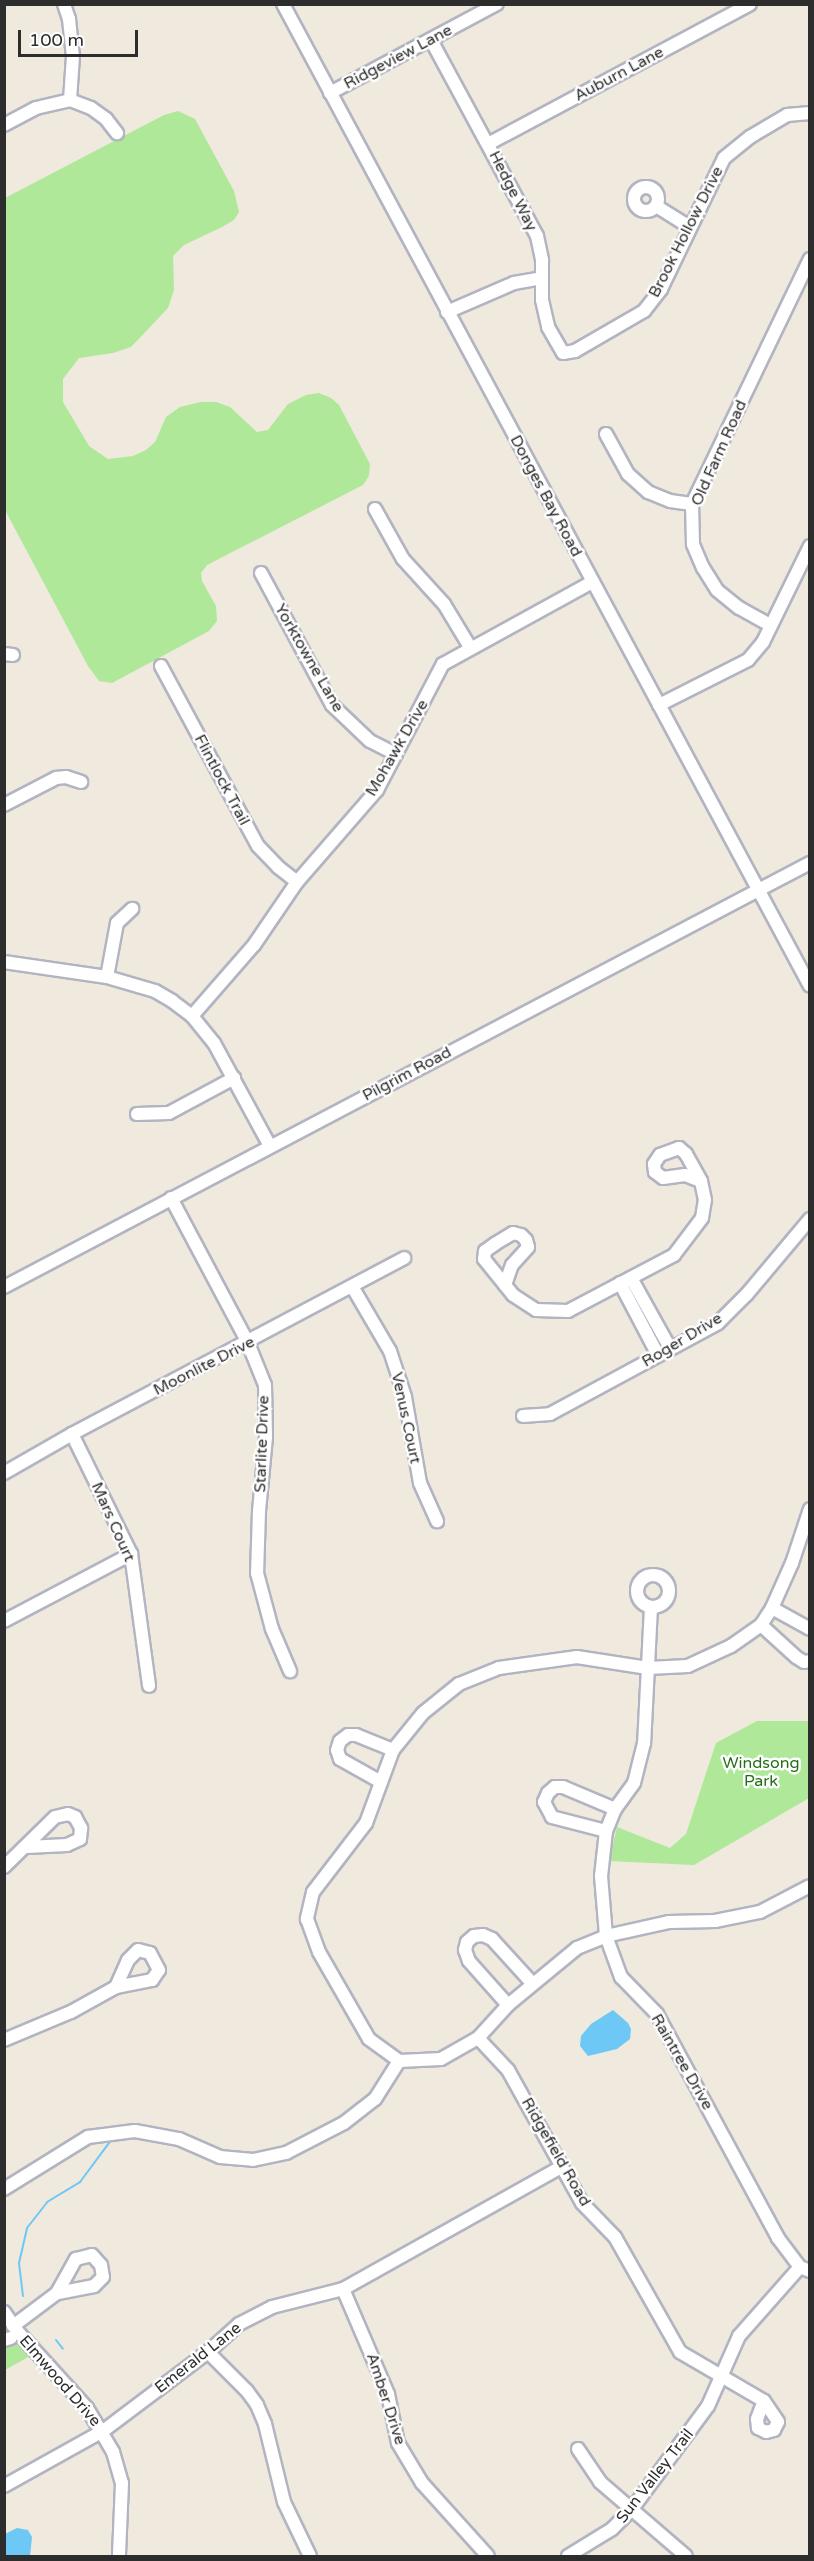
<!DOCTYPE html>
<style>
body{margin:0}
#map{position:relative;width:814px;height:2561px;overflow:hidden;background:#efe9de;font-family:"Varela Round",sans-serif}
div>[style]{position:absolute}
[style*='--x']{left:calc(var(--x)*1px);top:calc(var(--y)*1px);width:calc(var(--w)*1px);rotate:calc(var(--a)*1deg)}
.green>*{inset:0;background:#aee898}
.water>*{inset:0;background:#6dc8f5}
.stream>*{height:2px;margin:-1px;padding:0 1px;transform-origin:1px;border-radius:1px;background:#6dc8f5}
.roads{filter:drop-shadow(2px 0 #b2b4c1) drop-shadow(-2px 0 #b2b4c1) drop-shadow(0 2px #b2b4c1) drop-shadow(0 -2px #b2b4c1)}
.minor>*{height:12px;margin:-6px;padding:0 6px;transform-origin:6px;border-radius:6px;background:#fff}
.minor>.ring{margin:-6px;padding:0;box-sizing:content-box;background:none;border:12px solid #fff;border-radius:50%}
span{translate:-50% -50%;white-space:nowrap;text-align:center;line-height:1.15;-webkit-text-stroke:5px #fff;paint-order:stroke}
.street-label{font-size:16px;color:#2d2d2d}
.park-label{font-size:16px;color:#236f17}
.frame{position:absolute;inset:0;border:6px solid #2d2d2d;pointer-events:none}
.scale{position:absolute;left:18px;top:30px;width:120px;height:27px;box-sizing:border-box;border:3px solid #2d2d2d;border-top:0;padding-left:8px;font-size:18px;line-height:21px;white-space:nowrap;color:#2d2d2d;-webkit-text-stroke:4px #fff;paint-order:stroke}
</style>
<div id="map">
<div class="green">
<div style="clip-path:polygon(178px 111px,195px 119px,234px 191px,239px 212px,234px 220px,220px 228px,184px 245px,173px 256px,174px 290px,168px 308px,131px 347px,113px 353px,79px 358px,63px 379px,63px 402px,89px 446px,108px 459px,133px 456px,146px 450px,155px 442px,166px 417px,180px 407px,201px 402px,216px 402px,230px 407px,257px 432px,268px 430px,288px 404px,306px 395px,319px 393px,331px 398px,339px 405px,370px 464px,369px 476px,363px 485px,207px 565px,201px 573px,202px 581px,216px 606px,217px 621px,209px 631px,112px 683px,99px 681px,88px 666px,5px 510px,5px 198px,164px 115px)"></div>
<div style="clip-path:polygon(757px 1721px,809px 1721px,809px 1798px,694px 1865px,609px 1861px,617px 1827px,670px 1848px,686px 1834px,716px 1743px)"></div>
<div style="clip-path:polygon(4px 2325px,30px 2356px,5px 2370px,4px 2370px)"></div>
</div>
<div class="water">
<div style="clip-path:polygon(613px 2010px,628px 2023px,631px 2029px,630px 2039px,617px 2049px,588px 2056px,580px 2046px,581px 2036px,591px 2024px)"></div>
<div style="clip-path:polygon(17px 2528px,28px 2530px,32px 2537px,30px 2556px,5px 2556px,5px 2534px)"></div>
</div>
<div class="stream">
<div style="--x:23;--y:2296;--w:33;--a:-97"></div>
<div style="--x:19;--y:2263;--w:36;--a:-77"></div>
<div style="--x:27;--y:2228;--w:33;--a:-52"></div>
<div style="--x:47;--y:2202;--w:39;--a:-31"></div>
<div style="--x:80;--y:2182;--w:49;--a:-53.4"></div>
<div style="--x:56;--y:2340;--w:11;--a:52"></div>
</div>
<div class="roads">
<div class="minor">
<div style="--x:64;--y:4;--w:16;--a:72"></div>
<div style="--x:69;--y:19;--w:37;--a:84"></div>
<div style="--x:73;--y:56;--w:44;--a:93.9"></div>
<div style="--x:70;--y:100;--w:22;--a:21"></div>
<div style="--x:91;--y:108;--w:19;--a:36"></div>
<div style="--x:106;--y:119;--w:18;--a:52"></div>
<div style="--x:283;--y:4;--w:1114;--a:61.78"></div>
<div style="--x:431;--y:40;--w:223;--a:61.6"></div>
<div style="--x:537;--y:236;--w:25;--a:78"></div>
<div style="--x:542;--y:260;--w:40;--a:90"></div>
<div style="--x:542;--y:300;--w:28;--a:77"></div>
<div style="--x:548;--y:327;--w:30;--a:60"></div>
<div style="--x:563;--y:353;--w:12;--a:-9"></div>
<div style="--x:575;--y:351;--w:80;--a:-30.1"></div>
<div style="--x:644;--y:311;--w:28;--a:-52"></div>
<div style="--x:661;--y:289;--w:145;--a:-64.3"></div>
<div style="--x:724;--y:158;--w:33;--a:-39"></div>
<div style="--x:750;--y:137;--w:43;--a:-30.7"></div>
<div style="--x:787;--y:115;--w:23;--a:-5"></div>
<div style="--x:330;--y:93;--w:189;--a:-28.1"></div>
<div style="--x:4;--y:125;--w:36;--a:-28"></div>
<div style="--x:36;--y:108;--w:35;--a:-13"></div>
<div style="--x:488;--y:144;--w:297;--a:-28.1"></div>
<div class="ring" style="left:634px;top:187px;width:12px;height:12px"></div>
<div style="--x:656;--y:206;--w:39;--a:32"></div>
<div style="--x:447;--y:312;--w:73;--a:-23.4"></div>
<div style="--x:514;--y:283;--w:28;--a:-10"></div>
<div style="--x:606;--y:434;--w:46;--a:61.2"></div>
<div style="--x:628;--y:474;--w:27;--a:42"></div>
<div style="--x:648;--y:492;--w:24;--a:22"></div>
<div style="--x:670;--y:501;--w:22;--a:8"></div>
<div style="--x:375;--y:509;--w:57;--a:60.8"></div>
<div style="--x:403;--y:559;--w:61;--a:47.7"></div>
<div style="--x:444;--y:604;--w:50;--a:58.8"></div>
<div style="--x:261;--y:573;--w:150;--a:61.7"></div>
<div style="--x:332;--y:705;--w:52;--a:43.5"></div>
<div style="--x:370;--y:741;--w:29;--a:27"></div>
<div style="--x:770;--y:625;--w:35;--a:-151"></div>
<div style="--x:739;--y:608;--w:28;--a:-141"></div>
<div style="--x:717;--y:590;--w:26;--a:-122"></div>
<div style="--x:703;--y:568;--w:26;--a:-113"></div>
<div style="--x:693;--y:544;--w:40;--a:-91.4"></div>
<div style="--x:692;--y:504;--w:272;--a:-64.3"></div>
<div style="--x:4;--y:654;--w:9;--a:6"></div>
<div style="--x:161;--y:666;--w:204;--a:61.7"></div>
<div style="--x:258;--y:846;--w:29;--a:46"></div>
<div style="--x:278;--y:867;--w:24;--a:38"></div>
<div style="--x:659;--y:705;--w:100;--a:-26.8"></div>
<div style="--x:748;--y:660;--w:23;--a:-50"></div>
<div style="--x:763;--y:642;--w:107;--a:-63.9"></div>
<div style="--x:4;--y:805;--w:59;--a:-27.4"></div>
<div style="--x:56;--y:778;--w:10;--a:-6"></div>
<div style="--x:66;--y:777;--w:16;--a:18"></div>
<div style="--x:4;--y:962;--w:104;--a:8.3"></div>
<div style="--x:107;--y:977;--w:50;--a:16.3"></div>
<div style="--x:155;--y:991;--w:20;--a:30"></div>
<div style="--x:172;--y:1001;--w:25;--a:37"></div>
<div style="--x:192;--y:1016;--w:35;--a:51"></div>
<div style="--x:214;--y:1043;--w:117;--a:61.5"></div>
<div style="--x:107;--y:977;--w:55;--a:-79.5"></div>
<div style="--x:117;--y:923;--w:21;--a:-43"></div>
<div style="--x:192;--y:1016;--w:94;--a:-48.9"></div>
<div style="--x:254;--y:945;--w:76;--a:-55.7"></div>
<div style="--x:297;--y:882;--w:122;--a:-49"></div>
<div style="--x:377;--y:790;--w:142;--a:-62.4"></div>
<div style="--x:443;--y:664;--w:170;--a:-28.8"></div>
<div style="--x:137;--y:1114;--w:32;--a:-2"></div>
<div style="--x:169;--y:1113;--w:74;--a:-28.3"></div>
<div style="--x:171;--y:1198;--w:164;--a:62"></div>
<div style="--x:248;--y:1343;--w:45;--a:68"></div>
<div style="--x:265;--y:1385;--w:52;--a:88.9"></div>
<div style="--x:266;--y:1437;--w:74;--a:95.4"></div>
<div style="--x:259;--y:1511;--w:62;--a:91.8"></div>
<div style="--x:257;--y:1573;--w:58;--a:75"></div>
<div style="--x:272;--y:1629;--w:46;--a:66.8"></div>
<div style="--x:631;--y:1278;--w:80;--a:60.9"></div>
<div style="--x:620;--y:1283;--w:81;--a:62.2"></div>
<div style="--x:505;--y:1285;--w:21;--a:-71"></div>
<div style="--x:512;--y:1265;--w:24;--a:-48"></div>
<div style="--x:528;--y:1247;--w:7;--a:-106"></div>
<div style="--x:526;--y:1240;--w:7;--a:-135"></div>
<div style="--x:521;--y:1235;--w:8;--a:-166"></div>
<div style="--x:513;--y:1233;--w:21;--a:149"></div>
<div style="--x:495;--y:1244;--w:12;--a:145"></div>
<div style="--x:485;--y:1251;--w:8;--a:97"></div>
<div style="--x:484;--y:1259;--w:46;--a:51.1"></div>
<div style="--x:513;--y:1295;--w:27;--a:33"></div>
<div style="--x:536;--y:1310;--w:32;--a:2"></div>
<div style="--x:568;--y:1311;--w:120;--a:-27.8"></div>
<div style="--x:674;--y:1255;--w:46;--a:-52.9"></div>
<div style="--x:702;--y:1218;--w:18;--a:-81"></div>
<div style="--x:705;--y:1200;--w:19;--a:-102"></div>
<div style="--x:701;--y:1181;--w:31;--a:-119"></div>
<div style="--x:686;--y:1154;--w:9;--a:-139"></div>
<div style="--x:679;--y:1148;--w:20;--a:160"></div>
<div style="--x:660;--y:1155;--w:11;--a:124"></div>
<div style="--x:654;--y:1164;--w:8;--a:83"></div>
<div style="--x:655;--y:1172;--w:10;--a:37"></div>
<div style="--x:663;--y:1178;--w:22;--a:-8"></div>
<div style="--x:685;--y:1175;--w:17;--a:21"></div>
<div style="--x:4;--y:1287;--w:911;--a:-27.75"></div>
<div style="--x:353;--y:1288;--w:73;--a:59.6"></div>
<div style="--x:390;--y:1351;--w:48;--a:71.9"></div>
<div style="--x:405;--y:1397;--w:87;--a:80.1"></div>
<div style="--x:420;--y:1483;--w:42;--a:65.9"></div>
<div style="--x:523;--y:1416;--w:27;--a:-4"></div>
<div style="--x:550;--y:1414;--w:191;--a:-28.4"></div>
<div style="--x:718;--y:1323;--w:41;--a:-45"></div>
<div style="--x:747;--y:1294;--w:98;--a:-50"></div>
<div style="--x:72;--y:1434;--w:134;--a:63.8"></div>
<div style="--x:131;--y:1554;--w:133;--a:82.2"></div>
<div style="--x:4;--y:1473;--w:78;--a:-29.8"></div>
<div style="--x:72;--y:1434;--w:376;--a:-27.9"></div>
<div style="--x:810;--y:1509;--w:57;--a:108.4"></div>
<div style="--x:792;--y:1563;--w:49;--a:114"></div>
<div style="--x:772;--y:1608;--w:20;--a:123"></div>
<div style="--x:761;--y:1625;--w:37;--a:145"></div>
<div style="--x:731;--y:1646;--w:47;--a:155.1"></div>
<div style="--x:688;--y:1666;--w:40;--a:177.1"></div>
<div style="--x:648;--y:1668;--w:72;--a:-171.2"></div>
<div style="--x:577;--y:1657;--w:79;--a:172"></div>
<div style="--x:499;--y:1668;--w:43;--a:158.2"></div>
<div style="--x:459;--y:1684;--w:46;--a:141.1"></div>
<div style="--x:423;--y:1713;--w:48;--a:129"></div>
<div style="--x:393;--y:1750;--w:78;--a:110.3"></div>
<div style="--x:366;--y:1823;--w:87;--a:127.5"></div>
<div style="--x:313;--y:1892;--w:28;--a:103"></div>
<div style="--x:307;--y:1919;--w:35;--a:70"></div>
<div style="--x:319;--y:1952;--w:100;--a:60.1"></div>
<div style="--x:369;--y:2039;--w:37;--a:36"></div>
<div style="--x:399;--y:2061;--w:42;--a:-2.7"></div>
<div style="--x:441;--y:2059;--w:43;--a:-29.6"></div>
<div style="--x:478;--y:2038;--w:45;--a:-47.7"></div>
<div style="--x:508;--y:2005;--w:89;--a:-39.6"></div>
<div style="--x:577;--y:1948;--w:31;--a:-22"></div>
<div style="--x:606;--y:1936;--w:65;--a:-12.5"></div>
<div style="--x:669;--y:1922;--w:46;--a:-1.2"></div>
<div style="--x:715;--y:1921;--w:46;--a:-11.3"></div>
<div style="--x:760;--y:1912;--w:56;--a:-27.5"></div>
<div class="ring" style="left:637px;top:1575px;width:20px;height:20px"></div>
<div style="--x:651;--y:1607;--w:136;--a:92.9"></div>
<div style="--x:644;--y:1743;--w:41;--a:104"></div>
<div style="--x:634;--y:1783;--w:32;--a:126"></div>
<div style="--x:615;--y:1809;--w:24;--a:112"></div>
<div style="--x:606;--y:1831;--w:45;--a:96.3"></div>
<div style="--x:601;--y:1876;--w:60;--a:85.2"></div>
<div style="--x:606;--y:1936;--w:44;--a:69.9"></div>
<div style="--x:621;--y:1977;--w:52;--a:45.8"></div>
<div style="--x:657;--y:2014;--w:255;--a:61.6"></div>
<div style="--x:778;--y:2238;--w:36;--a:53"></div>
<div style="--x:800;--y:2267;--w:11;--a:22"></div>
<div style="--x:772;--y:1608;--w:43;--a:28.9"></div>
<div style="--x:4;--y:1621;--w:144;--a:-27.8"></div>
<div style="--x:761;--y:1625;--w:47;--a:42.4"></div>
<div style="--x:796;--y:1657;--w:9;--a:32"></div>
<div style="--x:804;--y:1662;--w:6;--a:-9"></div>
<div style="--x:381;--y:1782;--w:47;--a:-150.7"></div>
<div style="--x:340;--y:1759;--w:9;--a:-108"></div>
<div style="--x:337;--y:1750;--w:9;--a:-72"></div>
<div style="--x:340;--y:1741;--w:10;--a:-37"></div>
<div style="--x:348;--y:1735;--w:8;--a:0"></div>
<div style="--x:356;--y:1735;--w:40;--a:22"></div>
<div style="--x:606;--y:1831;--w:56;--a:-165.5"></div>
<div style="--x:552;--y:1817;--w:17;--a:-118"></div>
<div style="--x:544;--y:1802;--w:10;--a:-66"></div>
<div style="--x:548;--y:1793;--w:9;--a:-41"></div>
<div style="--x:555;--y:1787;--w:8;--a:0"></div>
<div style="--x:563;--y:1787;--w:56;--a:22.9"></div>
<div style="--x:4;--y:1867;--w:71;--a:-44.4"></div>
<div style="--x:55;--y:1817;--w:13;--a:-13"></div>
<div style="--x:68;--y:1814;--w:8;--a:23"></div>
<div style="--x:75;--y:1817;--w:13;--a:61"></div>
<div style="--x:81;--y:1828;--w:11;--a:95"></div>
<div style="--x:80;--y:1839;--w:14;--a:155"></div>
<div style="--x:67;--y:1845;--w:40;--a:177.1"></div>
<div style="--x:508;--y:2005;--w:59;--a:-131.6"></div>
<div style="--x:469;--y:1961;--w:12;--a:-110"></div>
<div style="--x:465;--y:1950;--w:8;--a:-76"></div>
<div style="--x:467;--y:1942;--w:9;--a:-41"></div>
<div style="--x:474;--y:1936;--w:9;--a:-6"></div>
<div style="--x:483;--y:1935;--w:10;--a:24"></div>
<div style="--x:492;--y:1939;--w:59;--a:47.7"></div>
<div style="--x:478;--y:2038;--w:44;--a:46.8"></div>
<div style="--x:508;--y:2070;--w:152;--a:60.9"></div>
<div style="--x:582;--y:2203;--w:47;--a:45.9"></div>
<div style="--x:615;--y:2237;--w:132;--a:60.5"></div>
<div style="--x:680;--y:2352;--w:97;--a:30.3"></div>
<div style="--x:764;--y:2401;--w:25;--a:56"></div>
<div style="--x:778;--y:2422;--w:9;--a:117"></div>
<div style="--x:774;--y:2430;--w:8;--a:166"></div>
<div style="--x:766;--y:2432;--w:9;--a:-153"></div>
<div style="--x:758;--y:2428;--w:9;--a:-96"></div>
<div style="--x:757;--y:2419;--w:19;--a:-69"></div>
<div style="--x:4;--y:2040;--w:73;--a:-22.7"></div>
<div style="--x:71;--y:2012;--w:51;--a:-29.1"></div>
<div style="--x:116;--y:1987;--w:37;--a:-11"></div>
<div style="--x:152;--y:1980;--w:12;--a:-55"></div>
<div style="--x:159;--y:1970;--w:19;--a:-118"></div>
<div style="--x:150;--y:1953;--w:12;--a:-166"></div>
<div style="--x:138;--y:1950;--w:14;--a:135"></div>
<div style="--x:128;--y:1960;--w:30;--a:114"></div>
<div style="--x:4;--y:2189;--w:99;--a:-31.8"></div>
<div style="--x:88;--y:2137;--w:47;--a:-7.3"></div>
<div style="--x:135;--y:2131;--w:45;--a:10.3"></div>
<div style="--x:179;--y:2139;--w:45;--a:23.7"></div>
<div style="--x:220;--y:2157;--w:33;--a:5"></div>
<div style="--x:253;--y:2160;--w:34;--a:-12"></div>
<div style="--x:286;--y:2153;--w:65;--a:-27.3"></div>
<div style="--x:344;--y:2123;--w:39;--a:-38"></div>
<div style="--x:375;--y:2099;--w:45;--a:-57.7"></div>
<div style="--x:343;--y:2289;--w:114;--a:66.8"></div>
<div style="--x:388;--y:2394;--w:50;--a:78.5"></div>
<div style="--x:398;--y:2443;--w:47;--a:59"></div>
<div style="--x:422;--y:2483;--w:98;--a:47.9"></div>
<div style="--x:4;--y:2312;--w:24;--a:55"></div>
<div style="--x:18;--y:2332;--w:103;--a:47.8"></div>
<div style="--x:87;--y:2408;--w:51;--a:59.4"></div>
<div style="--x:113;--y:2452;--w:32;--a:74"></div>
<div style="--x:122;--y:2483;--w:73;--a:92.4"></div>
<div style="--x:13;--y:2326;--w:55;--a:-36.9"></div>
<div style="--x:57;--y:2293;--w:39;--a:-61"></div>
<div style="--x:76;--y:2259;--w:16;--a:-14"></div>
<div style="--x:92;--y:2255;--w:13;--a:48"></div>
<div style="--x:101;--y:2265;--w:12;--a:81"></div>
<div style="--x:103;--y:2277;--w:13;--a:135"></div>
<div style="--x:94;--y:2286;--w:38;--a:169"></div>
<div style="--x:4;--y:2340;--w:7;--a:-16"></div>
<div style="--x:208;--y:2352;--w:55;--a:45"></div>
<div style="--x:247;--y:2391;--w:17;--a:54"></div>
<div style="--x:257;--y:2405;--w:21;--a:67"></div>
<div style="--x:265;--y:2424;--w:80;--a:76.3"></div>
<div style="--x:284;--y:2502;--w:60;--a:64.3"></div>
<div style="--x:578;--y:2449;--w:40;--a:56"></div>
<div style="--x:600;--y:2482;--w:113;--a:40.7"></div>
<div style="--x:4;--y:2486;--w:113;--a:-29.1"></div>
<div style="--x:103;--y:2431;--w:131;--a:-37"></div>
<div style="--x:208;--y:2352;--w:42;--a:-42.1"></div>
<div style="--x:239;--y:2324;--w:37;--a:-27"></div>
<div style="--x:272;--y:2307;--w:73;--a:-14.2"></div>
<div style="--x:343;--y:2289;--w:250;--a:-29.2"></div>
<div style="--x:568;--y:2556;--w:52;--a:-31.5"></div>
<div style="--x:612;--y:2529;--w:28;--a:-45"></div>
<div style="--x:632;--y:2509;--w:128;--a:-53.6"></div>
<div style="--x:708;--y:2406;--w:77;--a:-66.1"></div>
<div style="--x:739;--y:2336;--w:92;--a:-48.5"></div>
</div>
</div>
<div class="street-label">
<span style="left:398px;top:57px;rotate:-28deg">Ridgeview Lane</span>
<span style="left:619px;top:74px;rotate:-28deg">Auburn Lane</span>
<span style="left:513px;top:191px;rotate:63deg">Hedge Way</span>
<span style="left:686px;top:232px;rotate:-63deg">Brook Hollow Drive</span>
<span style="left:719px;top:453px;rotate:-66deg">Old Farm Road</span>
<span style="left:546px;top:496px;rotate:62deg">Donges Bay Road</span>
<span style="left:309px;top:658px;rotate:60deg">Yorktowne Lane</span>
<span style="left:397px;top:748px;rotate:-60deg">Mohawk Drive</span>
<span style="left:222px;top:780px;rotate:62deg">Flintlock Trail</span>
<span style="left:407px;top:1074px;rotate:-28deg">Pilgrim Road</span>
<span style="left:682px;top:1340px;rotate:-31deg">Roger Drive</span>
<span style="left:204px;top:1366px;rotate:-27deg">Moonlite Drive</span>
<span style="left:406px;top:1418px;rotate:78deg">Venus Court</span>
<span style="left:262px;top:1444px;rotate:-88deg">Starlite Drive</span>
<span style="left:113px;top:1522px;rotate:66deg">Mars Court</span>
<span style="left:682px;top:2062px;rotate:60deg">Raintree Drive</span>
<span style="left:556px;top:2152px;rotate:60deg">Ridgefield Road</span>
<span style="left:198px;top:2358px;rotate:-38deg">Emerald Lane</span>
<span style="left:60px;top:2381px;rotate:49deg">Elmwood Drive</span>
<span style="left:386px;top:2399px;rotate:72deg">Amber Drive</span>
<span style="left:655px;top:2476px;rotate:-52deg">Sun Valley Trail</span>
</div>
<div class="park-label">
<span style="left:761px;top:1772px">Windsong<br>Park</span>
</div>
<div class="frame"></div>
<div class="scale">100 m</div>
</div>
